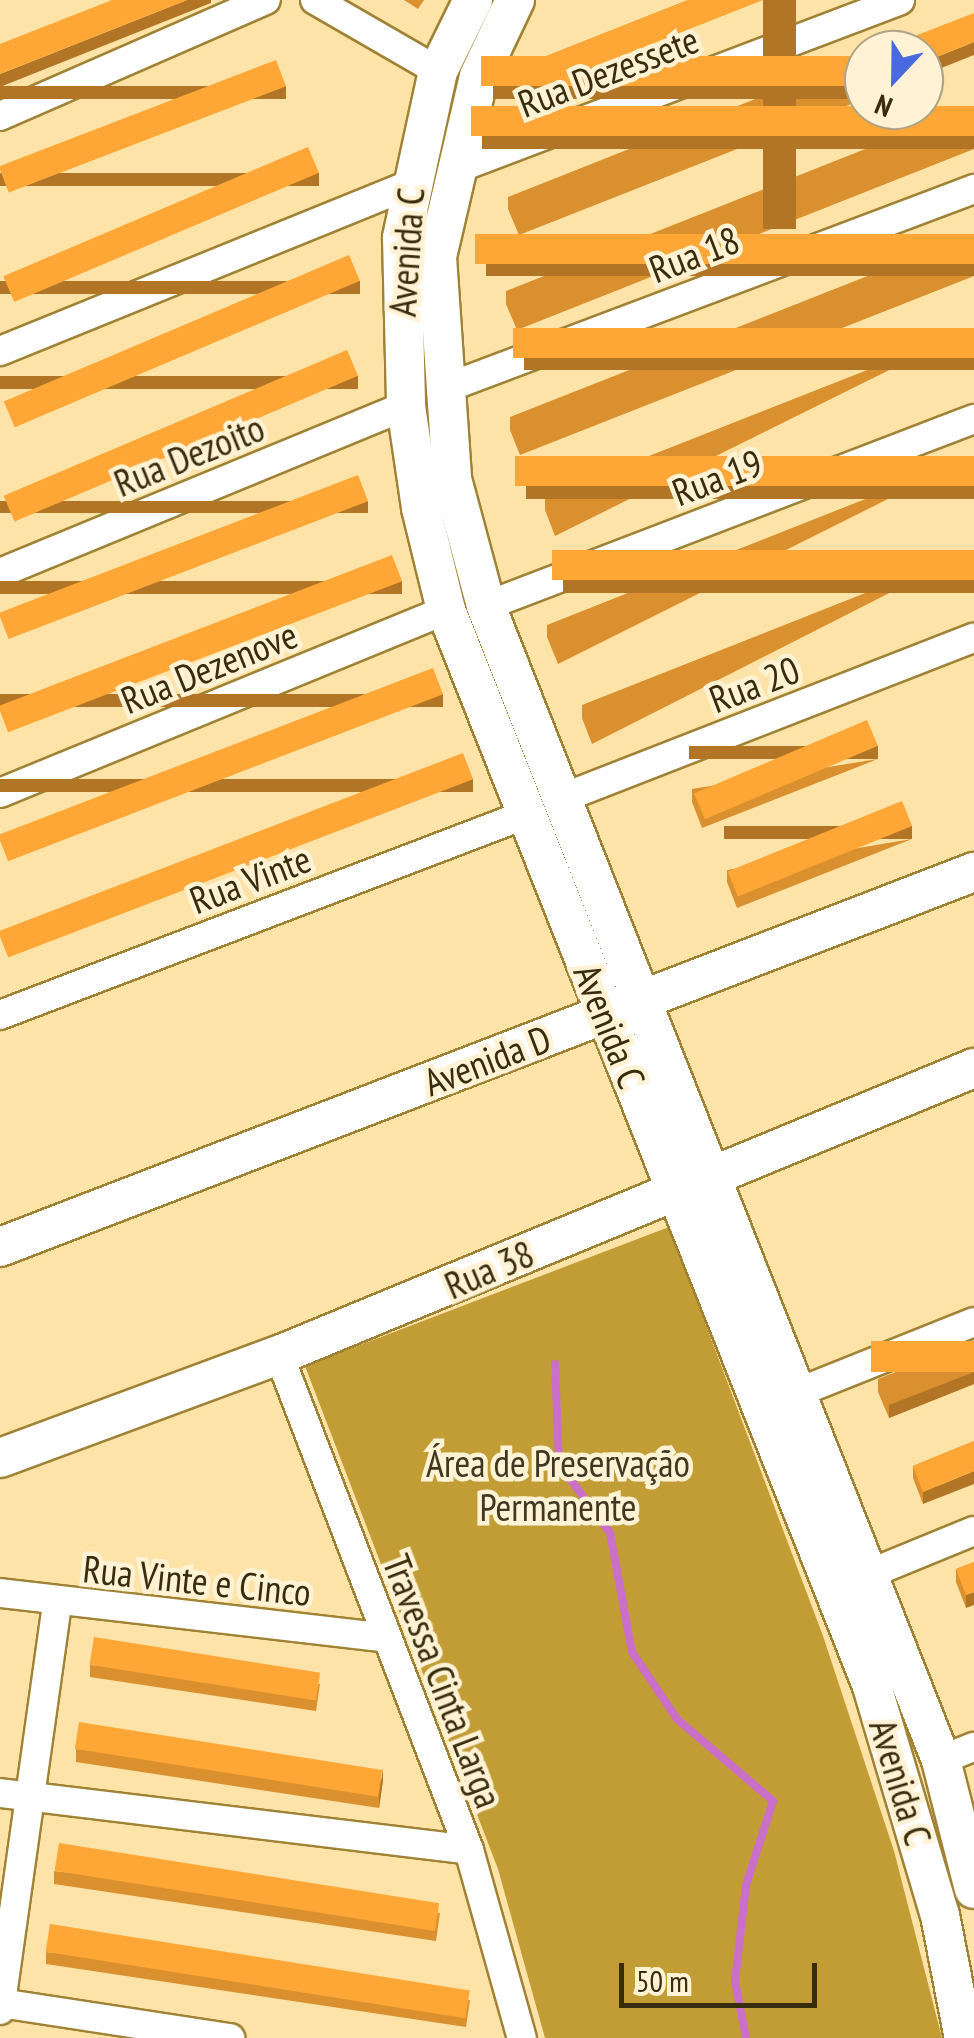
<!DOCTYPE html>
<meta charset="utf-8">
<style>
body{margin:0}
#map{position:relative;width:974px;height:2038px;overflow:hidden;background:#fde3a7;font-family:"PT Sans Narrow",sans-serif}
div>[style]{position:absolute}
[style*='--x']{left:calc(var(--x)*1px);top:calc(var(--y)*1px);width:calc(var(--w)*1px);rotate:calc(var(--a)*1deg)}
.forest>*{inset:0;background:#c29c34}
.stream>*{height:8px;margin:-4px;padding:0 4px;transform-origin:4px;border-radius:4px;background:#ca70c8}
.roads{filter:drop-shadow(2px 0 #a08235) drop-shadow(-2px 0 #a08235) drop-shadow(0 2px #a08235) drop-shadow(0 -2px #a08235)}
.street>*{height:28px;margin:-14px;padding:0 14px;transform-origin:14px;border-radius:14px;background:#fff}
.secondary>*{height:38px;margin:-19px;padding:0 19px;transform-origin:19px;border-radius:19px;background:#fff}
.wall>*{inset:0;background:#da902e}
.shaded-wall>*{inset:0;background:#b27526;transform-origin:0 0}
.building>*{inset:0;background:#fea736;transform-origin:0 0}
span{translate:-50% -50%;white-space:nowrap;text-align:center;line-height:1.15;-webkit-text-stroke:9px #fff2d5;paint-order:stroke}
.street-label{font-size:38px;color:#392c0b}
.park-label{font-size:38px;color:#403721}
.north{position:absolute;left:844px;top:30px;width:100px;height:100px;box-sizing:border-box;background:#fff2d5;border:2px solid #b0a384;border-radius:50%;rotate:202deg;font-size:28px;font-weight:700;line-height:40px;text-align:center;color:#392c0b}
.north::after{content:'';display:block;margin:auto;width:35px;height:45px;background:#496ade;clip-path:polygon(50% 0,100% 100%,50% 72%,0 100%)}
.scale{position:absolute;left:619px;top:1963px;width:198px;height:45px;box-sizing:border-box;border:5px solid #392c0b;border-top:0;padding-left:12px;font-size:30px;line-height:35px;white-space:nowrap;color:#392c0b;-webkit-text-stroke:8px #fff2d5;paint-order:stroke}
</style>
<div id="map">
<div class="forest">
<div style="clip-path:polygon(669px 1227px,823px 1636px,894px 1851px,942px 2038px,545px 2038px,498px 1869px,305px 1366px)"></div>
</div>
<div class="stream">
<div style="--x:555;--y:1364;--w:100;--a:87.7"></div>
<div style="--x:559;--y:1464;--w:86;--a:53.5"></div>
<div style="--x:610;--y:1533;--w:121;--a:79.5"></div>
<div style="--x:632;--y:1652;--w:81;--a:56.1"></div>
<div style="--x:677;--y:1719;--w:126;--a:40.5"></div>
<div style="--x:773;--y:1801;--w:88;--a:107.8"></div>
<div style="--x:746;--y:1885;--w:97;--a:96.5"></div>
<div style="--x:735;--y:1981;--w:58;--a:79.1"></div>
</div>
<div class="roads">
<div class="street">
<div style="--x:315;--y:0;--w:142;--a:30"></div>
<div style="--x:0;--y:116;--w:290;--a:-23.6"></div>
<div style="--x:456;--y:169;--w:475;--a:-20.8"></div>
<div style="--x:0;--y:351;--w:440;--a:-22.1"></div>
<div style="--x:441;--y:390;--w:570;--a:-20.66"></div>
<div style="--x:0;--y:573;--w:439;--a:-22.4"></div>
<div style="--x:486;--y:606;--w:523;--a:-20.97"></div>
<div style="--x:0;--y:793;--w:482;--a:-22.3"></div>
<div style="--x:560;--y:799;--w:444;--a:-21.3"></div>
<div style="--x:0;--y:1015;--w:564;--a:-20.88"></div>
<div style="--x:279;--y:1355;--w:530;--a:69"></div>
<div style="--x:469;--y:1850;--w:195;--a:74.3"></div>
<div style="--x:799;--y:1392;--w:188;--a:-21.8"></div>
<div style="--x:869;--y:1574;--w:113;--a:-22.3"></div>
<div style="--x:0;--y:1593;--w:389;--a:6.6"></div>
<div style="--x:941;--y:1760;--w:35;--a:-22"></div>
<div style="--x:0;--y:1793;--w:472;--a:6.9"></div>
<div style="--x:0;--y:2003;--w:233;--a:8.7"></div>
<div style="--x:0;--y:2010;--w:412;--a:-82"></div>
</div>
<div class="secondary">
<div style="--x:473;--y:0;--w:79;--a:116.2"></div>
<div style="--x:438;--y:71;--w:171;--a:102.2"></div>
<div style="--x:402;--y:238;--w:168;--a:88.6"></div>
<div style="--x:406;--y:406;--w:103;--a:81.6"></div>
<div style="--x:421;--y:508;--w:105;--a:76.2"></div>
<div style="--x:446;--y:610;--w:1157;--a:68.4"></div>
<div style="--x:872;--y:1686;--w:239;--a:73.5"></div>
<div style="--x:940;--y:1915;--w:125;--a:79"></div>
<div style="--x:515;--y:0;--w:84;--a:115.3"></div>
<div style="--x:479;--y:76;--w:186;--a:103.1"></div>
<div style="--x:437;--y:257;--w:223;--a:86.1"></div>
<div style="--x:452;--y:479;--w:131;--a:75"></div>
<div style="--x:486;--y:606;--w:1240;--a:68.48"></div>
<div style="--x:941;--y:1760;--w:133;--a:75.7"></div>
<div style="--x:0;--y:1247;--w:1044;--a:-21.06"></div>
<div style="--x:0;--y:1458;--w:297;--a:-20.3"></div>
<div style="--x:279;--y:1355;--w:752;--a:-22.44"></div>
</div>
</div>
<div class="wall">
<div style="clip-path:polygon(404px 0,424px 0,418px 9px)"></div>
<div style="clip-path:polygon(688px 0,550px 97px,539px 71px,539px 59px)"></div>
<div style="clip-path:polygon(864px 56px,864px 99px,519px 235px,508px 209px,508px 197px)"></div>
<div style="clip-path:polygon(974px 106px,974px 149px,517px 330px,506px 304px,506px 291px)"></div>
<div style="clip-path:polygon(974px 234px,974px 276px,520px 455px,510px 430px,510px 417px)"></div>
<div style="clip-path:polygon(974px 328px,555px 536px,545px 510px,545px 497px)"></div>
<div style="clip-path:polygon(974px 456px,558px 664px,547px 637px,547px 625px)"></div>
<div style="clip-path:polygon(974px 550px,592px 744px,582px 718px,582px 705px)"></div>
<div style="clip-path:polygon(878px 759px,702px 828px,692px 802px,692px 789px)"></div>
<div style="clip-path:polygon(912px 839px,737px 908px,727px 882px,727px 870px)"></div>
<div style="clip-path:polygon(974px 1341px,974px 1384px,889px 1418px,878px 1392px,878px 1379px)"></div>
<div style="clip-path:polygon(974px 1441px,923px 1504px,913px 1478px,913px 1466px)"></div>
<div style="clip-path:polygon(974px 1562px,966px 1608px,956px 1582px,956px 1569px)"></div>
<div style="clip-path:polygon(90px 1665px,320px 1684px,316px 1711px,90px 1677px)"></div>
<div style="clip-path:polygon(76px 1749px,383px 1780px,379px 1808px,76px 1762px)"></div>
<div style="clip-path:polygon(54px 1871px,440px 1913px,436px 1941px,54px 1884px)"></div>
<div style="clip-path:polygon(46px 1952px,470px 2000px,466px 2027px,46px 1964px)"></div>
</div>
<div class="shaded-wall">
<div style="clip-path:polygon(187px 0,211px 0,211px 3px,0 87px,0 74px)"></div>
<div style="left:763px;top:0;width:33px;height:229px"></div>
<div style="clip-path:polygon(974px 42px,974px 55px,924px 75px,924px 62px)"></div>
<div style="left:286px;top:86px;width:13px;height:308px;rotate:90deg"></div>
<div style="left:864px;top:86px;width:13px;height:371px;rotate:90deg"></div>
<div style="left:974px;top:136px;width:13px;height:492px;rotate:90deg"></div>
<div style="left:319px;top:173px;width:13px;height:343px;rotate:90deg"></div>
<div style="left:974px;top:264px;width:12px;height:488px;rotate:90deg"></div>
<div style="left:360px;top:281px;width:13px;height:387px;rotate:90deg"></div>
<div style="left:974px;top:358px;width:12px;height:450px;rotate:90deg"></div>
<div style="left:358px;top:376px;width:13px;height:385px;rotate:90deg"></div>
<div style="left:974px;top:486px;width:13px;height:448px;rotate:90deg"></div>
<div style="left:368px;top:501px;width:12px;height:396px;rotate:90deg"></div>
<div style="left:974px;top:580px;width:13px;height:411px;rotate:90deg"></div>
<div style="left:402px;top:581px;width:13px;height:432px;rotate:90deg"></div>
<div style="left:443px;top:694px;width:13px;height:476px;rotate:90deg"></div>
<div style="left:878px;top:746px;width:13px;height:189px;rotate:90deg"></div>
<div style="left:473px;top:779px;width:13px;height:509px;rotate:90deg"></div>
<div style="left:912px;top:826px;width:13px;height:188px;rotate:90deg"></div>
<div style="clip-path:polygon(974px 1372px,974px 1384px,889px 1418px,889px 1405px)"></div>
<div style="clip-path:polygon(974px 1471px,974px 1484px,923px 1504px,923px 1492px)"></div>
<div style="clip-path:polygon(974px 1592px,974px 1605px,966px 1608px,966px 1595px)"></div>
<div style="clip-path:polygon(383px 1768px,383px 1780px,379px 1808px,379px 1795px)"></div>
</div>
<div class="building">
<div style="clip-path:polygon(112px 0,187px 0,0 74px,0 44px)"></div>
<div style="clip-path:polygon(688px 0,763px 0,550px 84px,539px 59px)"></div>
<div style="clip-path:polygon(974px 13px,974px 42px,924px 62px,924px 50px,879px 50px)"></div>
<div style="left:864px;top:56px;width:30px;height:383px;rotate:90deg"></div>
<div style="left:276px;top:60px;width:28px;height:297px;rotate:69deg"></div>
<div style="left:974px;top:106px;width:30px;height:503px;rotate:90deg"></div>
<div style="left:308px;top:147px;width:28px;height:331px;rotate:67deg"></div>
<div style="left:974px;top:234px;width:30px;height:499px;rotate:90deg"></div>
<div style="left:349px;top:255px;width:28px;height:375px;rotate:67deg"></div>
<div style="left:974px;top:328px;width:30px;height:461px;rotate:90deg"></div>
<div style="left:347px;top:350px;width:28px;height:373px;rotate:67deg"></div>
<div style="left:974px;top:456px;width:30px;height:459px;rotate:90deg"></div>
<div style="left:358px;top:475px;width:28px;height:385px;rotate:69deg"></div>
<div style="left:974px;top:550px;width:30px;height:422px;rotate:90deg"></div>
<div style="left:392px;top:555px;width:28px;height:422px;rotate:69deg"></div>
<div style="left:433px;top:668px;width:28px;height:466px;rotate:69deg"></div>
<div style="left:867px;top:720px;width:28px;height:188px;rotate:67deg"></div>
<div style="left:463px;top:753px;width:28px;height:498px;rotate:69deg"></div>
<div style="left:902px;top:801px;width:27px;height:188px;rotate:68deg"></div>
<div style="left:974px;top:1341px;width:31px;height:103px;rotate:90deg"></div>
<div style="clip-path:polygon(974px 1441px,974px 1471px,923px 1492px,913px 1466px)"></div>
<div style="clip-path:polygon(974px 1562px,974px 1592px,966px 1595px,956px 1569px)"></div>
<div style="left:94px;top:1637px;width:229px;height:28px;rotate:9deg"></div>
<div style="left:79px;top:1722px;width:307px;height:27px;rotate:9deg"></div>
<div style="left:59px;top:1843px;width:385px;height:28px;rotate:9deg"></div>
<div style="left:50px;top:1924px;width:425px;height:28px;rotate:9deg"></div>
</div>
<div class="street-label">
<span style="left:608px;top:71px;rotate:-21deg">Rua Dezessete</span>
<span style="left:406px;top:252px;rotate:-86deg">Avenida C</span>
<span style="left:694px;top:254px;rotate:-21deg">Rua 18</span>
<span style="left:189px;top:455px;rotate:-22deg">Rua Dezoito</span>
<span style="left:717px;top:477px;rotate:-21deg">Rua 19</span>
<span style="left:209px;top:667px;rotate:-22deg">Rua Dezenove</span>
<span style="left:754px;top:684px;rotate:-21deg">Rua 20</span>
<span style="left:250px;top:879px;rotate:-21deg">Rua Vinte</span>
<span style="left:610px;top:1026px;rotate:68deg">Avenida C</span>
<span style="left:487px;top:1060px;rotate:-21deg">Avenida D</span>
<span style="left:489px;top:1269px;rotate:-23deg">Rua 38</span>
<span style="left:197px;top:1580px;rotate:6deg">Rua Vinte e Cinco</span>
<span style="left:443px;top:1681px;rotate:69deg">Travessa Cinta Larga</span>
<span style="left:901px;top:1782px;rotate:73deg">Avenida C</span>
</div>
<div class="park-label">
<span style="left:558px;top:1485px">Área de Preservação<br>Permanente</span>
</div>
<div class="north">N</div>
<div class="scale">50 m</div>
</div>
